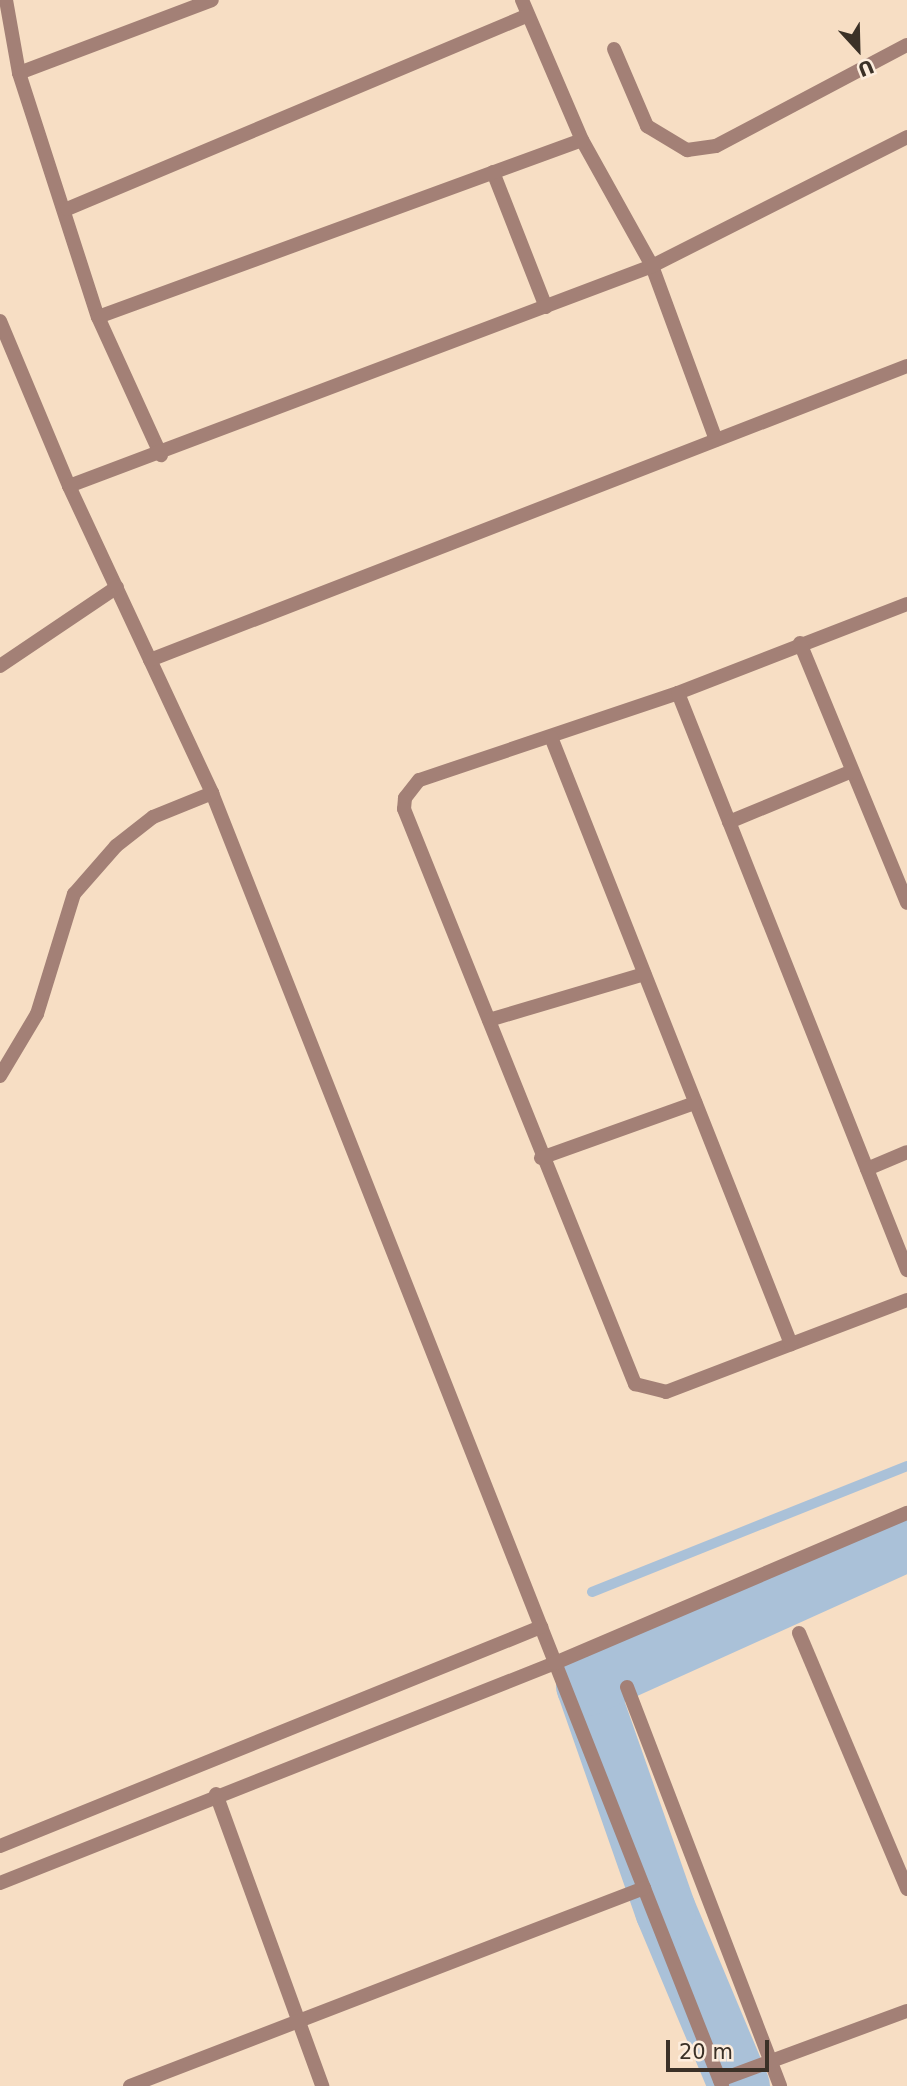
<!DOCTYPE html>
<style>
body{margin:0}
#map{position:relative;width:907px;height:2086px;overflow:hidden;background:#f7dec4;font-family:"DejaVu Sans",sans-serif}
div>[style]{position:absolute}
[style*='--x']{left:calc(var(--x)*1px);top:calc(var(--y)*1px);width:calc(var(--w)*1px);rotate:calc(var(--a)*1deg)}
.stream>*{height:10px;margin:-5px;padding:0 5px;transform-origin:5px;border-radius:5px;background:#aac1d8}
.river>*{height:61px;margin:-30.5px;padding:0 30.5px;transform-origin:30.5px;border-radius:30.5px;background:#aac1d8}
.service>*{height:14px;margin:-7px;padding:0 7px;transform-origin:7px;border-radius:7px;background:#a38076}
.minor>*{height:14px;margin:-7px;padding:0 7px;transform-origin:7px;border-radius:7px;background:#a38076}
span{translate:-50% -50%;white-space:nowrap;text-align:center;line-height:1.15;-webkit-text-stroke:7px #fdeddd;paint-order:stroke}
.north{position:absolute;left:823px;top:14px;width:70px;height:70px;-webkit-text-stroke:5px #fdeddd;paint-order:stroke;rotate:158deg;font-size:19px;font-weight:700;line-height:28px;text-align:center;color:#3b3127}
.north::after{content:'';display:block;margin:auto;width:24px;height:32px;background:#3b3127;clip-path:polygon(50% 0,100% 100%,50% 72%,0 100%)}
.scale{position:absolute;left:666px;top:2040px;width:103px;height:32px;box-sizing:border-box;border:4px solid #3b3127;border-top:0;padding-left:9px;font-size:21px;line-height:24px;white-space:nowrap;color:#3b3127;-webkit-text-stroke:5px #fdeddd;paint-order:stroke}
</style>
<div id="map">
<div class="stream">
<div style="--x:592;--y:1592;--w:339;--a:-21.8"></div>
</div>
<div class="river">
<div style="--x:739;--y:2086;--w:191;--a:-112.8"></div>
<div style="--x:665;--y:1910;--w:238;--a:-109.3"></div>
<div style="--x:586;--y:1685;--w:352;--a:-24.3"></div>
</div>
<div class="service">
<div style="--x:799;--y:1633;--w:278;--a:67.1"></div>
<div style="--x:627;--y:1687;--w:427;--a:69"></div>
<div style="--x:720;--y:2080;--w:199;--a:-20.3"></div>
</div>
<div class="minor">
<div style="--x:6;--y:0;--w:74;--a:79.9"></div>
<div style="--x:19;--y:73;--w:256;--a:72.1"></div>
<div style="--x:98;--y:317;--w:152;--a:65.5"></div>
<div style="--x:522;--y:0;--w:152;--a:66.8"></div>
<div style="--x:582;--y:140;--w:144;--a:60.9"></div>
<div style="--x:652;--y:266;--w:185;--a:69.8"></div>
<div style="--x:614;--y:49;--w:84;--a:66.8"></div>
<div style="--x:647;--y:126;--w:47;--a:31"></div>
<div style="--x:687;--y:150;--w:29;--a:-8"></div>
<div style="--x:716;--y:146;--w:216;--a:-27.9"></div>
<div style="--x:19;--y:73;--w:206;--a:-20.7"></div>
<div style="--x:493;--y:172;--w:145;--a:68.6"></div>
<div style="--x:67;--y:209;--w:498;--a:-22.8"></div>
<div style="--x:98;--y:317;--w:515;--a:-20.09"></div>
<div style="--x:0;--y:321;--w:179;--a:67.3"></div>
<div style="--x:69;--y:486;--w:339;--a:65"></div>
<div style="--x:212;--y:793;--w:1390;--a:68.47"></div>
<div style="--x:69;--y:486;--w:623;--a:-20.67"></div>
<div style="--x:652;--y:266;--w:286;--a:-26.8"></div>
<div style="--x:907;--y:604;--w:246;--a:158.8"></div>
<div style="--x:678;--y:693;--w:273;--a:161.4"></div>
<div style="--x:419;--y:780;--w:23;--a:128"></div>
<div style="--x:405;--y:798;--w:11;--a:95"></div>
<div style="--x:404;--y:809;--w:620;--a:68.11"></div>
<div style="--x:635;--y:1384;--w:32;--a:14"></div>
<div style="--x:666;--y:1392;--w:258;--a:-20.9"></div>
<div style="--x:800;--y:643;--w:281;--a:67.6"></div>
<div style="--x:150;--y:660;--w:812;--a:-21.22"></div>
<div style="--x:0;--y:666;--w:141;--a:-34"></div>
<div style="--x:678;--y:693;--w:621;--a:68.35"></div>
<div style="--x:551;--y:737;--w:653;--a:68.43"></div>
<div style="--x:729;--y:822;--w:133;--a:-22.5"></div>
<div style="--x:489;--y:1020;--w:162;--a:-16.5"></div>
<div style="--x:0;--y:1076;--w:72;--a:-59.2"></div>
<div style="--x:37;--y:1014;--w:126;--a:-72.9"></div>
<div style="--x:74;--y:894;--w:64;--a:-48.8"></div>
<div style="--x:116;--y:846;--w:47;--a:-38.1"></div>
<div style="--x:153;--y:817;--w:64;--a:-22.1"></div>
<div style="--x:541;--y:1158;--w:164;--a:-19.7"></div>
<div style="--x:867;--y:1169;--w:43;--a:-23"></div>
<div style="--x:216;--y:1794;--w:311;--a:70"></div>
<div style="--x:0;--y:1846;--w:584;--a:-22.04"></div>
<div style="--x:0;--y:1883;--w:597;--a:-21.62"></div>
<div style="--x:555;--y:1663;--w:383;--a:-23.1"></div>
<div style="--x:130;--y:2086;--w:551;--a:-21.07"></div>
</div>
<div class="north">U</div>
<div class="scale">20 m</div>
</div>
